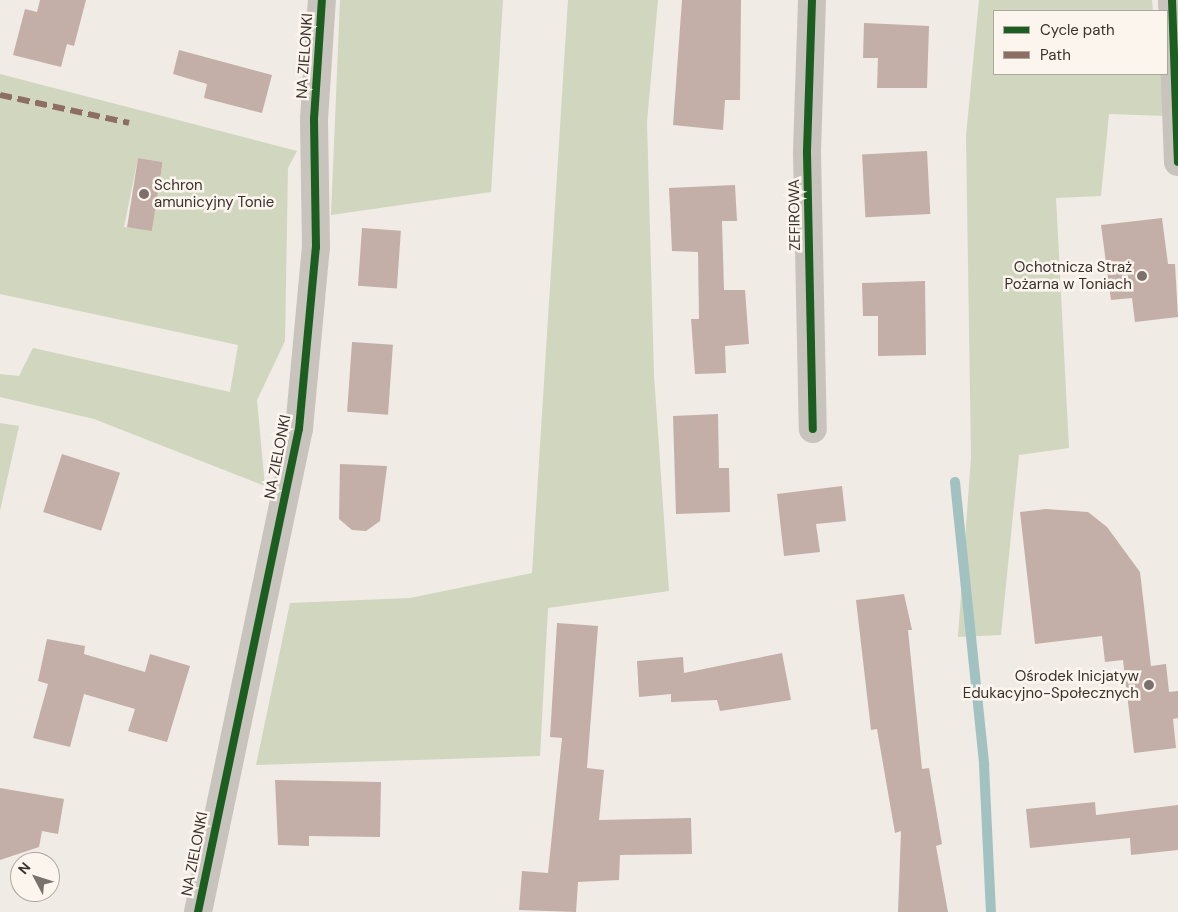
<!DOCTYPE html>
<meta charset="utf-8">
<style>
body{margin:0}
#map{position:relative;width:1178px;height:912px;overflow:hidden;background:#f0ebe5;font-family:"DM Sans",sans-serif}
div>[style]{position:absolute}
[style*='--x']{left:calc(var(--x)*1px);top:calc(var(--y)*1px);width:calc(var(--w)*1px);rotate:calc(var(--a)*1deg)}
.green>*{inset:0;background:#d1d6bf}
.stream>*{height:10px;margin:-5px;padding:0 5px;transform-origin:5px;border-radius:5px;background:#a1c2c1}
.building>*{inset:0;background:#c3afa7;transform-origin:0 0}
.minor>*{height:28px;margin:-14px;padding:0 14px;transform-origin:14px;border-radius:14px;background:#c9c3be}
.tertiary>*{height:28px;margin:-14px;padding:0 14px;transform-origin:14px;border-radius:14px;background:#c9c3be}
.quiet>*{height:6px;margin-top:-3px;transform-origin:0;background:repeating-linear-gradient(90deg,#8d6e63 0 12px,transparent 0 18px)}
.cycleway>*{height:8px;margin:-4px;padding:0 4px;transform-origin:4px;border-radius:4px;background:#1b5e20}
.dots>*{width:14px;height:14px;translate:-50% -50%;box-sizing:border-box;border:2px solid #fbf5ee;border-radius:50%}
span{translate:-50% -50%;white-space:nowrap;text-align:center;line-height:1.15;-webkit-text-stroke:5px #fbf5ee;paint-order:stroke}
.street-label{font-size:15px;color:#3b302b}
.poi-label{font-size:15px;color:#3b302b}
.left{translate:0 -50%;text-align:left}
.right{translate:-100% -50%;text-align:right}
.legend{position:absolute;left:993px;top:10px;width:175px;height:65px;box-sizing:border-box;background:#fbf5ee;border:1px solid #aea6a0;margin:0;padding:6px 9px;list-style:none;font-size:15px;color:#3b302b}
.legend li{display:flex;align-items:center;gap:10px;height:25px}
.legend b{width:25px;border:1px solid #aea6a0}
.north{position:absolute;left:10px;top:852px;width:50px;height:50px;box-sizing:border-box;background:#fbf5ee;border:1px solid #aea6a0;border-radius:50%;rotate:310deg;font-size:14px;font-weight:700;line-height:20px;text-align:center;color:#3b302b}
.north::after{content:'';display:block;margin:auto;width:18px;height:22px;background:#7a716c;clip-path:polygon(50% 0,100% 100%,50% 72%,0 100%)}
</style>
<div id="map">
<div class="green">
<div style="clip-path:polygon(340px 0,503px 0,491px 192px,331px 215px)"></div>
<div style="clip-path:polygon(568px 0,658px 0,647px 122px,654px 375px,669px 591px,548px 608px,540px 756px,256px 765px,290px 603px,410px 598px,532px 573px)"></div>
<div style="clip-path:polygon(979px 0,1152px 0,1153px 11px,994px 11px,994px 74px,1161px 74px,1166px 116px,1109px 114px,1101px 196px,1056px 198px,1069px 448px,1019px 455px,1001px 635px,958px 637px,971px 457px,966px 136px)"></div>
<div style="clip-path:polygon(evenodd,0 74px,297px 151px,288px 168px,285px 341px,257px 400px,265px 486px,94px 419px,0 397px,0 374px,19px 376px,33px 348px,230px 392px,238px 345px,0 294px,0 74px,138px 158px,163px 162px,150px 230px,124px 227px,138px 158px)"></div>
<div style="clip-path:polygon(0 423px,19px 426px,0 511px)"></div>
</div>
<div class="stream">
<div style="--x:955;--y:482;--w:284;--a:84.1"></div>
<div style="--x:984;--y:765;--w:147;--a:87.3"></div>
</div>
<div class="building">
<div style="clip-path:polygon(40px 0,86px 0,74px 46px,67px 44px,61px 67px,13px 55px,25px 9px,37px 12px)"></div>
<div style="clip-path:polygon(682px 0,741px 0,740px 100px,725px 100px,723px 130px,673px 125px)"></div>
<div style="clip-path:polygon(864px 23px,929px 26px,927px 88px,877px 88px,878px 58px,863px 58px)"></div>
<div style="clip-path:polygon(179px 50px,272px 75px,262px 113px,204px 98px,207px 84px,173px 74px)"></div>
<div style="left:927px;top:151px;width:63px;height:65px;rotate:87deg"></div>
<div style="left:138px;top:158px;width:25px;height:70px;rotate:9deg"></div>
<div style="clip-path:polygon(735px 185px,737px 221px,722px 221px,724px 290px,745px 290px,749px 344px,725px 346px,726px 373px,695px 374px,691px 319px,699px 319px,698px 252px,672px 251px,669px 188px)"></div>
<div style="clip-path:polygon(1162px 218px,1168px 264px,1175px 264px,1178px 317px,1135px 322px,1132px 298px,1111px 300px,1101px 225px)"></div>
<div style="left:362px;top:228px;width:39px;height:58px;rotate:4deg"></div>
<div style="clip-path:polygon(925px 281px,926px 355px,878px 356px,878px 316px,863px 316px,862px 283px)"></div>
<div style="left:352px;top:342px;width:41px;height:70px;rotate:4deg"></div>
<div style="clip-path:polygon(718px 414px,719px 468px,729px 468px,730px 512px,676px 514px,673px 416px)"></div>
<div style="left:62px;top:454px;width:61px;height:61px;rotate:18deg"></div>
<div style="clip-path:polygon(340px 464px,387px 466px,380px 521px,366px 531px,352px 530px,339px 519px)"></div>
<div style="clip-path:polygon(842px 486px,846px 521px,816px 524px,820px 552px,784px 556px,777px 494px)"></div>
<div style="clip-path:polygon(1046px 509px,1088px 512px,1107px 527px,1140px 572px,1151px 666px,1166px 664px,1169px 692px,1178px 691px,1178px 718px,1173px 719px,1176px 748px,1134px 753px,1123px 660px,1105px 662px,1102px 636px,1035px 644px,1020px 512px)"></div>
<div style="clip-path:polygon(904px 594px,912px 630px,908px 630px,922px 769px,929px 768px,942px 844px,936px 846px,948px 912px,898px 912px,901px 831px,895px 833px,877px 729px,871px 730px,856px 600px)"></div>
<div style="clip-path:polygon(557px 623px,598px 626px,587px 768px,604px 770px,599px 820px,691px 818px,692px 854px,620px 855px,619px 880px,578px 882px,576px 912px,519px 910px,522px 871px,548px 873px,562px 738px,550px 737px)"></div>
<div style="clip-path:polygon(47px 639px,85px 646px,84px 654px,145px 672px,150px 654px,190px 666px,167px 742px,128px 731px,135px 709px,84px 694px,70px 747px,33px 738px,48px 684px,38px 681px)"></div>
<div style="clip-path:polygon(782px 653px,791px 700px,720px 711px,717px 700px,671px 702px,671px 694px,639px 697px,637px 661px,683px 657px,684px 673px)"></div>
<div style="clip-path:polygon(275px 780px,381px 782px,380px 837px,309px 836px,309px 846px,278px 845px)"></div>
<div style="clip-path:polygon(0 788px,64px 799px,58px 834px,42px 831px,39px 847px,0 860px)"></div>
<div style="clip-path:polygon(1095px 802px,1096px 815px,1178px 805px,1178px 850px,1131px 855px,1130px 838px,1030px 848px,1026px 809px)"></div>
</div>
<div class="minor">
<div style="--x:812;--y:0;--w:153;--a:91.9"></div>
<div style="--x:807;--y:153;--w:276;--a:88.8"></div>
<div style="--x:1172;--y:0;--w:162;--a:87.9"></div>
</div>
<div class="tertiary">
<div style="--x:198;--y:912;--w:493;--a:-78.2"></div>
<div style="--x:299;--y:429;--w:183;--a:-84.7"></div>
<div style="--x:316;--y:247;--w:128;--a:-90.9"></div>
<div style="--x:314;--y:119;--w:119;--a:-86.2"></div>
</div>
<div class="quiet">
<div style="--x:0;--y:95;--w:132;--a:12.2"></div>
</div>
<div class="cycleway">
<div style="--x:812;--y:0;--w:153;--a:91.9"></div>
<div style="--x:807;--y:153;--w:276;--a:88.8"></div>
<div style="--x:1172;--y:0;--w:162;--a:87.9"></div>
<div style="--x:198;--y:912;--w:493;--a:-78.2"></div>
<div style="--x:299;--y:429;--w:183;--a:-84.7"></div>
<div style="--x:316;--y:247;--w:128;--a:-90.9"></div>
<div style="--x:314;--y:119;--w:119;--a:-86.2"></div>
</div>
<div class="dots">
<div style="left:144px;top:194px;background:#7a716c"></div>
<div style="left:1142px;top:276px;background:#7a716c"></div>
<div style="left:1149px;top:685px;background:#7a716c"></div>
</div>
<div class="street-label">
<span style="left:305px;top:56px;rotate:-86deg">NA ZIELONKI</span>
<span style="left:795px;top:215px;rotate:-91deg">ZEFIROWA</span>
<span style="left:278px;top:457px;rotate:-79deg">NA ZIELONKI</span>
<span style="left:195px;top:854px;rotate:-79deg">NA ZIELONKI</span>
</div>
<div class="poi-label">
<span class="left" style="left:154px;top:194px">Schron<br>amunicyjny Tonie</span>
<span class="right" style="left:1132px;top:276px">Ochotnicza Straż<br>Pożarna w Toniach</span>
<span class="right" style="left:1139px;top:685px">Ośrodek Inicjatyw<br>Edukacyjno-Społecznych</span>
</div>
<ul class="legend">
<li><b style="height:6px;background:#1b5e20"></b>Cycle path</li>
<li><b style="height:6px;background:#8d6e63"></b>Path</li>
</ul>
<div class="north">N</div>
</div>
